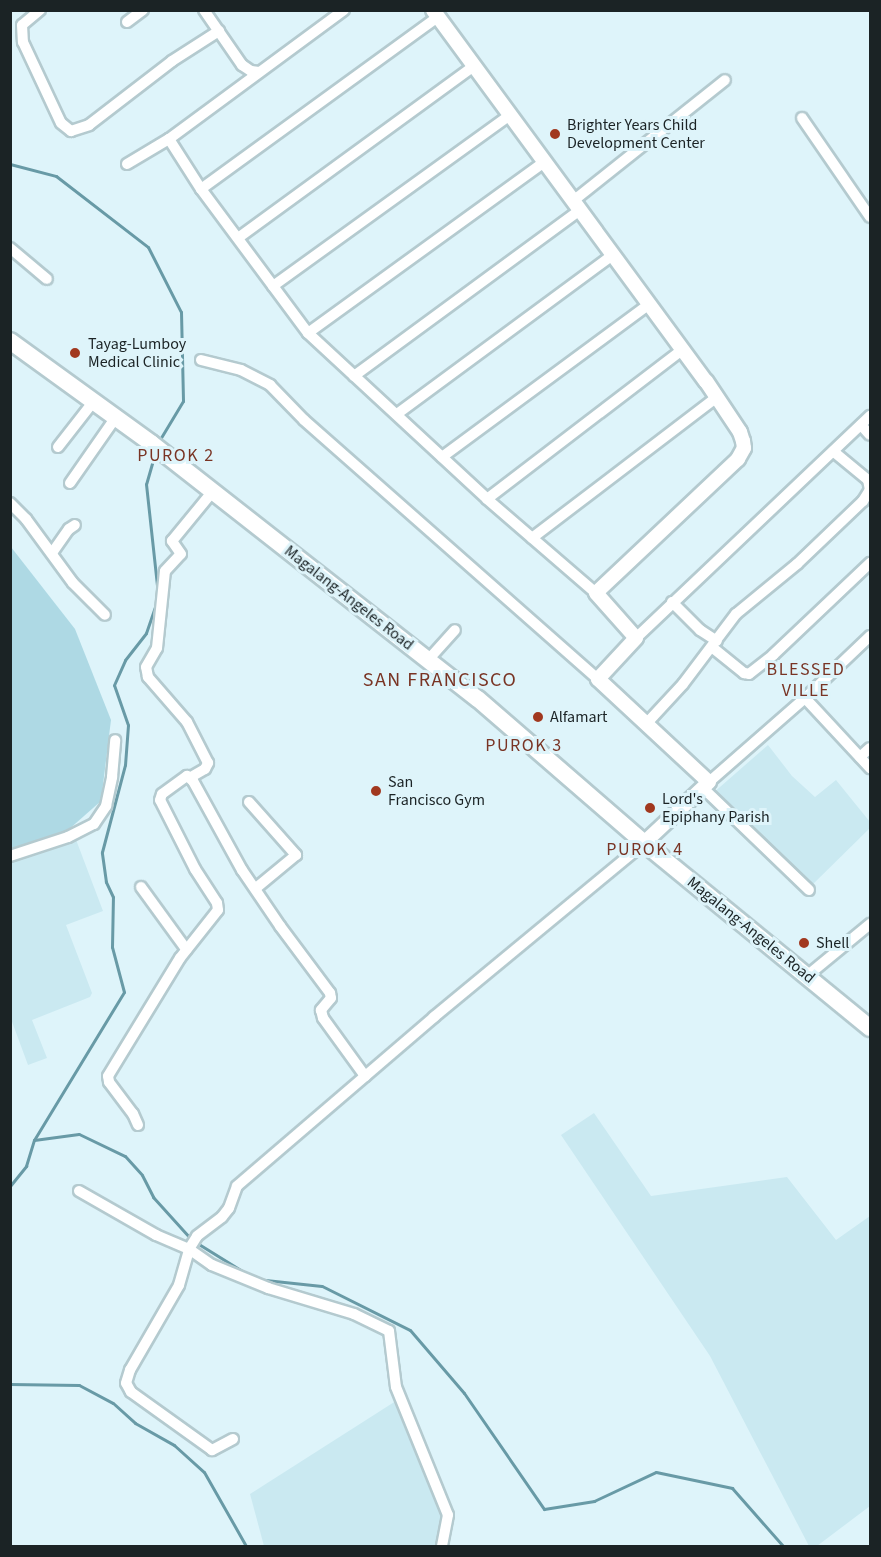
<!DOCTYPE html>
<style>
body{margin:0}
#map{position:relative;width:881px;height:1557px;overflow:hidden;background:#def4fa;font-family:"Source Sans 3",sans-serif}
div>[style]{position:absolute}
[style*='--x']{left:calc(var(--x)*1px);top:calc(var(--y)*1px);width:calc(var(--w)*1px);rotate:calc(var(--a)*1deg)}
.built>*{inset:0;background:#cae9f1}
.green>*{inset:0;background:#aed9e4}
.stream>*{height:3px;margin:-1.5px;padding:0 1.5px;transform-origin:1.5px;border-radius:1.5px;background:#689aa6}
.roads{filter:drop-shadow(2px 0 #b4cacf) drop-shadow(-2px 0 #b4cacf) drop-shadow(0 2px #b4cacf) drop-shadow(0 -2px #b4cacf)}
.minor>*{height:10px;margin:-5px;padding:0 5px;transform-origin:5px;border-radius:5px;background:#fff}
.tertiary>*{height:14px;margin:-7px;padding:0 7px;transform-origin:7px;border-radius:7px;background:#fff}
.secondary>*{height:16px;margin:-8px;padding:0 8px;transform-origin:8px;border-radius:8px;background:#fff}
.dots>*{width:16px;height:16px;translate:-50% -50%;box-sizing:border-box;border:3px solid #def4fa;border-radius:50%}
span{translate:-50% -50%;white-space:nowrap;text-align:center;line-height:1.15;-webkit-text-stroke:6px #def4fa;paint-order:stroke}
.poi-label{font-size:16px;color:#1b2325}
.left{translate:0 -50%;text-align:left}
.street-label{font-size:16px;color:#1b2325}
.neighbourhood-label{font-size:18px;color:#793424;letter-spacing:1.5px}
.quarter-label{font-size:20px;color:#793424;letter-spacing:1.5px}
.frame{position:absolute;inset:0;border:12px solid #1b2325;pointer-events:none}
</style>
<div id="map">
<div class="built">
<div style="clip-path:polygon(768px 745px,792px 776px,815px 797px,836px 780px,870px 822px,870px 828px,809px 888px,712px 794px)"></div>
<div style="clip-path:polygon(75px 837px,103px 911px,66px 925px,92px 993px,90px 997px,32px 1020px,47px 1058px,28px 1065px,11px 1019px,11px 862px)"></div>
<div style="clip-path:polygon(594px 1113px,651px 1196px,787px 1177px,836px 1240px,870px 1216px,870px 1506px,817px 1546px,809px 1546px,710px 1356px,561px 1135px)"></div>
<div style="clip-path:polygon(399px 1399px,449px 1517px,436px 1546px,264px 1546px,250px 1494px)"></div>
</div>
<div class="green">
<div style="clip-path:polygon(11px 547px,75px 629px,111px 720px,101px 801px,67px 831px,11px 849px)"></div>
</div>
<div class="stream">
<div style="--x:10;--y:164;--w:48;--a:14.6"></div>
<div style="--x:56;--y:176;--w:116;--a:37.7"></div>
<div style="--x:148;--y:247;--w:73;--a:63.1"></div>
<div style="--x:181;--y:312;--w:89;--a:88.7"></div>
<div style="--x:183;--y:401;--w:47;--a:121"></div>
<div style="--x:155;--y:453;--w:32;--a:106"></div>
<div style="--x:146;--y:484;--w:112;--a:83.8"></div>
<div style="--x:34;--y:1140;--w:45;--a:-7.6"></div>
<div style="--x:79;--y:1134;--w:51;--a:25.6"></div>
<div style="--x:125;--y:1156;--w:25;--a:48"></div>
<div style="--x:142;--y:1175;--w:25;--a:63"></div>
<div style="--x:153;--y:1197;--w:57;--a:47.9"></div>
<div style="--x:10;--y:1186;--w:26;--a:-51"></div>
<div style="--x:26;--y:1166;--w:27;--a:-73"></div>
<div style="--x:34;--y:1140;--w:173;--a:-58.7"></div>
<div style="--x:124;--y:992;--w:47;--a:-104.9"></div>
<div style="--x:112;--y:947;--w:50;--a:-88.9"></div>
<div style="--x:113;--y:897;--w:17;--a:-115"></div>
<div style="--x:106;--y:882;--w:30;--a:-98"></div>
<div style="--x:102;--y:852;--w:90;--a:-75.2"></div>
<div style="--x:125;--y:765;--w:40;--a:-85.7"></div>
<div style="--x:128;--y:725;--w:42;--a:-109.3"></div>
<div style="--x:114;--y:685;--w:27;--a:-66"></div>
<div style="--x:125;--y:660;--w:34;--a:-52"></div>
<div style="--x:146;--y:633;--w:34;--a:-71"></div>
<div style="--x:197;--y:1243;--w:59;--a:31.8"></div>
<div style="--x:256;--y:1279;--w:66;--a:6.1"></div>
<div style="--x:322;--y:1286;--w:98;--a:26.6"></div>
<div style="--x:410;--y:1330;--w:83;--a:49.4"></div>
<div style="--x:464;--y:1393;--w:141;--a:55.4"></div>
<div style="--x:544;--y:1509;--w:51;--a:-9.1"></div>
<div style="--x:594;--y:1501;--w:68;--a:-25.1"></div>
<div style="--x:656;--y:1472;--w:78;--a:11.9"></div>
<div style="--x:732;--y:1488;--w:77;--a:48.7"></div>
<div style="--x:10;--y:1384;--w:69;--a:0.8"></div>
<div style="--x:79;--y:1385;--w:38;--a:28"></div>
<div style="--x:113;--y:1403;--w:30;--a:42"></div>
<div style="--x:135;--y:1423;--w:45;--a:29.4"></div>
<div style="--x:174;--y:1445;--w:40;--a:42"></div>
<div style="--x:204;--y:1472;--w:85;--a:60.4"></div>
</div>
<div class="roads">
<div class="minor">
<div style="--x:40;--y:10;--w:23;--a:140"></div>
<div style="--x:22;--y:25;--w:17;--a:87"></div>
<div style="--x:23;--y:42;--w:89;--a:64.9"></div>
<div style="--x:61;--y:123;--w:13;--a:39"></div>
<div style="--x:71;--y:131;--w:19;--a:-18"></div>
<div style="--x:89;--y:125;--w:105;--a:-37.6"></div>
<div style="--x:172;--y:61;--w:56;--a:-32.6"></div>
<div style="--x:204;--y:10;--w:67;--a:55.4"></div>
<div style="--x:242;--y:65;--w:11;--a:34"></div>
<div style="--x:251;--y:71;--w:8;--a:7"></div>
<div style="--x:344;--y:10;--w:217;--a:143.6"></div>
<div style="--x:169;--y:139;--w:59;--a:57.4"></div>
<div style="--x:201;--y:189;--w:179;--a:53.4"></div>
<div style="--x:308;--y:333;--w:244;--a:42.8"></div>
<div style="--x:487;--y:499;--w:144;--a:40.8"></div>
<div style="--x:127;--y:22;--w:20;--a:-37"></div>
<div style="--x:802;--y:118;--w:120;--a:55.5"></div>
<div style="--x:127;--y:164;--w:49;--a:-30.8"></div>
<div style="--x:201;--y:189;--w:293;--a:-36"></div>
<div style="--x:573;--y:201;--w:194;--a:-38.5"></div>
<div style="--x:238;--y:238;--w:292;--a:-36.1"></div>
<div style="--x:10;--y:248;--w:48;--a:40"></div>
<div style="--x:273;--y:286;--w:291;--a:-35.8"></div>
<div style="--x:308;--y:333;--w:291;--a:-35.9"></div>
<div style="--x:201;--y:360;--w:41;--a:14"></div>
<div style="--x:241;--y:370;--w:33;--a:27"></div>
<div style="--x:270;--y:385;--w:49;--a:45.8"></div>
<div style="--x:304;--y:420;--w:392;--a:41.4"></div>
<div style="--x:354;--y:376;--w:280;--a:-36.3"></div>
<div style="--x:397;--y:414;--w:268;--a:-36.4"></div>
<div style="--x:861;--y:425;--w:13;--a:48"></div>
<div style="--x:58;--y:447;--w:58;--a:-52"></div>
<div style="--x:442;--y:457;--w:256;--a:-36.4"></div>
<div style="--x:70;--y:483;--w:80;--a:-55.1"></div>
<div style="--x:487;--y:499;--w:245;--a:-37.4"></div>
<div style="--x:10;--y:503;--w:23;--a:45"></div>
<div style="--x:26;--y:519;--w:79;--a:53.7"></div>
<div style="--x:73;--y:583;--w:45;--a:45"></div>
<div style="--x:532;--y:538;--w:233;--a:-37.3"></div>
<div style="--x:52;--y:553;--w:29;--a:-55"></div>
<div style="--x:69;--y:529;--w:7;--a:-34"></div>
<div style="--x:672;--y:602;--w:40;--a:45"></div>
<div style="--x:700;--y:630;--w:20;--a:33"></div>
<div style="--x:636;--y:638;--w:323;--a:-43.5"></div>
<div style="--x:713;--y:648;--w:40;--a:39"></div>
<div style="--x:744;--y:673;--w:5;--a:11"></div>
<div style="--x:749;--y:674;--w:31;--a:-38"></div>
<div style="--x:773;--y:655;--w:134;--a:-43.5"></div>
<div style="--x:428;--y:660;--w:40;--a:-48"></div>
<div style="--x:805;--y:698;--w:96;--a:47.1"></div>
<div style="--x:647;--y:723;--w:53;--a:-47.3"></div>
<div style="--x:683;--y:684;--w:88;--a:-52.9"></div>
<div style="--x:736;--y:614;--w:79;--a:-39.3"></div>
<div style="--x:797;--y:564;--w:91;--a:-43.7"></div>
<div style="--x:863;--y:501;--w:13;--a:-58"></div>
<div style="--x:870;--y:490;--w:10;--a:-101"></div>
<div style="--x:868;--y:480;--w:45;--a:-140.4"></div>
<div style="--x:860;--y:757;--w:13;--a:-42"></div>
<div style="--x:191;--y:777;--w:16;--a:-30"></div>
<div style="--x:205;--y:769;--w:7;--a:-63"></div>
<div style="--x:208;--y:763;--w:46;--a:-117.1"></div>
<div style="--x:187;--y:722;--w:60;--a:-130.9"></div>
<div style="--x:148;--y:677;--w:10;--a:-101"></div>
<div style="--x:146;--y:667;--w:22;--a:-60"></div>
<div style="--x:157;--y:648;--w:77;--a:-84.1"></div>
<div style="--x:165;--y:571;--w:23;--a:-47"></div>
<div style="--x:181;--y:554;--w:16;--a:-125"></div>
<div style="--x:172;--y:541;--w:65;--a:-50.6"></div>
<div style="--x:709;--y:782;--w:128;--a:-41.2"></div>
<div style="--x:805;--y:698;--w:90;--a:-43.6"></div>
<div style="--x:703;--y:788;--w:147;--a:43.9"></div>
<div style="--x:249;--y:802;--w:71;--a:48.4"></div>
<div style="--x:296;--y:855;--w:52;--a:140.5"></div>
<div style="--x:10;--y:856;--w:61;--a:-18.1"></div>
<div style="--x:68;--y:837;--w:29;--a:-27"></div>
<div style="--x:94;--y:824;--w:22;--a:-56"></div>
<div style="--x:106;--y:806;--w:30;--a:-78"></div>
<div style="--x:112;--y:777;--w:37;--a:-85"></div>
<div style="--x:141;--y:887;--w:77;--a:54"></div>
<div style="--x:807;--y:976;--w:82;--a:-39.5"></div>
<div style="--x:138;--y:1125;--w:12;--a:-114"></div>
<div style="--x:133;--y:1114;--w:40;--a:-127"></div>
<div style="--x:109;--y:1082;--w:6;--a:-99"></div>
<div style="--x:108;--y:1076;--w:138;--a:-58.6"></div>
<div style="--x:180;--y:958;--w:61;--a:-51.6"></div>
<div style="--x:218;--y:910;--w:7;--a:-98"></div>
<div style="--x:217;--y:903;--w:40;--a:-122.9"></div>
<div style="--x:195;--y:869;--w:77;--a:-116.9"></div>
<div style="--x:160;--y:800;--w:6;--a:-72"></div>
<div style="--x:162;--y:794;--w:31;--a:-36"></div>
<div style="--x:187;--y:776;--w:8;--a:40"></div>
<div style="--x:193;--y:781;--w:102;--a:61.2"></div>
<div style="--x:242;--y:870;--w:68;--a:55.8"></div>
<div style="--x:280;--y:926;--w:84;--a:53.3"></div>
<div style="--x:330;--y:993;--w:5;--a:79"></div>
<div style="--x:331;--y:998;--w:16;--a:130"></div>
<div style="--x:321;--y:1010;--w:8;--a:76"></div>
<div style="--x:323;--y:1018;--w:72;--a:54.1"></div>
<div style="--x:79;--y:1191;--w:89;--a:29.7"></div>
<div style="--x:156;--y:1235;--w:36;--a:23"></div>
<div style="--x:189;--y:1249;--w:28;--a:35"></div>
<div style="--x:212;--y:1265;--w:61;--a:22.3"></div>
<div style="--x:268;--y:1288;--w:90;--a:16.8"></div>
<div style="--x:354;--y:1314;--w:39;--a:26"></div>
<div style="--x:389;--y:1331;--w:56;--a:82.9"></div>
<div style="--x:396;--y:1387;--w:138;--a:67.9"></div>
<div style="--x:448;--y:1515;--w:32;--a:101"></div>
<div style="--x:233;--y:1439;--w:24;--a:152"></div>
<div style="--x:212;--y:1450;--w:100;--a:-144.4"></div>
<div style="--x:131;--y:1392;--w:10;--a:-119"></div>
<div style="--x:126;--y:1383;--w:14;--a:-73"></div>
<div style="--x:130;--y:1370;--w:98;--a:-60"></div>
<div style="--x:179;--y:1285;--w:37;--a:-74"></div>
<div style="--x:189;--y:1249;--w:15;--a:-58"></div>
<div style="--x:197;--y:1236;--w:31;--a:-37"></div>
<div style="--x:222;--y:1217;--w:11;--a:-52"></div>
<div style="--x:229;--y:1208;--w:23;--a:-70"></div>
<div style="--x:237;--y:1186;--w:260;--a:-40.6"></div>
<div style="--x:434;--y:1017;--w:273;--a:-39.6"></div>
</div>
<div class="tertiary">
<div style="--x:433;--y:10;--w:461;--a:53.7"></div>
<div style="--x:706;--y:381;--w:61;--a:56.3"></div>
<div style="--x:740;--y:432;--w:9;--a:72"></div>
<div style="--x:743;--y:441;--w:7;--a:82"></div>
<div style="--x:744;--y:448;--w:13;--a:119"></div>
<div style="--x:738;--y:459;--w:195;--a:136.7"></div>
<div style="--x:596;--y:593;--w:60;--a:48.4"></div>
<div style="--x:636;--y:638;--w:56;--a:132.8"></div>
<div style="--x:598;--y:679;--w:151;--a:42.9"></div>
<div style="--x:709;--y:782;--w:89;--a:136.8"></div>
</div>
<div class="secondary">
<div style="--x:10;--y:341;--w:174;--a:35.9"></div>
<div style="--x:151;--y:443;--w:415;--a:38.1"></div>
<div style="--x:478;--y:699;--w:220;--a:40.9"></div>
<div style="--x:644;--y:843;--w:292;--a:39.3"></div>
</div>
</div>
<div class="dots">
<div style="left:555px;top:134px;background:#a1381f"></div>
<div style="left:75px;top:353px;background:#a1381f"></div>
<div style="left:538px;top:717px;background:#a1381f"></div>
<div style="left:376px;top:791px;background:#a1381f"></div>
<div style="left:650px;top:808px;background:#a1381f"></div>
<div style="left:804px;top:943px;background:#a1381f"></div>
</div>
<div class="poi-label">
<span class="left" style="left:567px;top:134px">Brighter Years Child<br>Development Center</span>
<span class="left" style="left:88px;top:353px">Tayag-Lumboy<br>Medical Clinic</span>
<span class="left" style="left:550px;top:717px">Alfamart</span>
<span class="left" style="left:388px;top:791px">San<br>Francisco Gym</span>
<span class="left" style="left:662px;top:808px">Lord's<br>Epiphany Parish</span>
<span class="left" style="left:816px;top:943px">Shell</span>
</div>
<div class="street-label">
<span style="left:349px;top:598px;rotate:38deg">Magalang-Angeles Road</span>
<span style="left:751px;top:930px;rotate:39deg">Magalang-Angeles Road</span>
</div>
<div class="neighbourhood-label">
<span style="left:176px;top:456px">PUROK 2</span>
<span style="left:806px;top:681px">BLESSED<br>VILLE</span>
<span style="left:524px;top:746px">PUROK 3</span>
<span style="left:645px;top:850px">PUROK 4</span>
</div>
<div class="quarter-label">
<span style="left:440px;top:680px">SAN FRANCISCO</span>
</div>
<div class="frame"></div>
</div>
